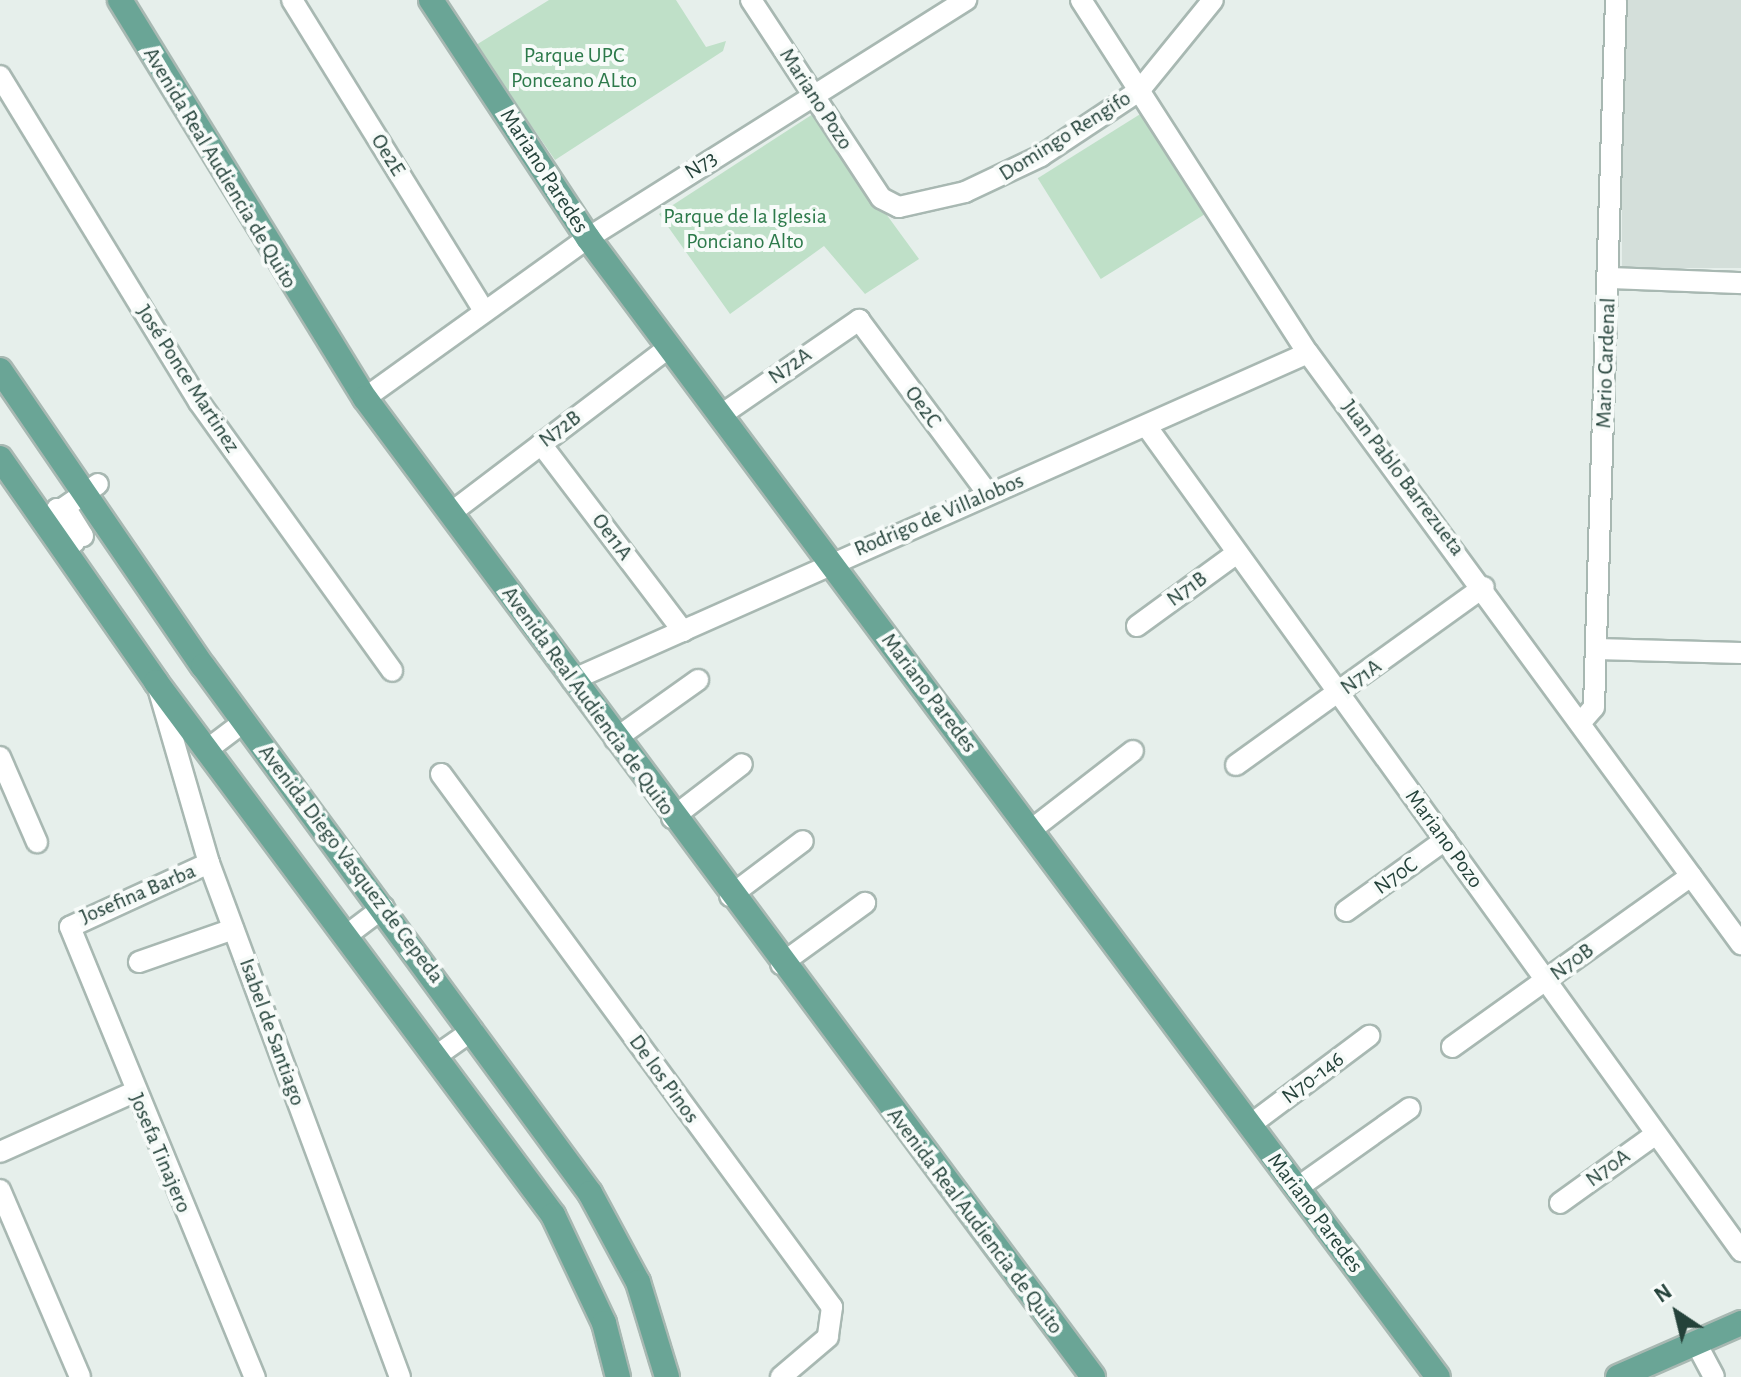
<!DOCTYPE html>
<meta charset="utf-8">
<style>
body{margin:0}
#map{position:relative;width:1741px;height:1377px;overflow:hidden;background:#e6efeb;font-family:"Alegreya Sans",sans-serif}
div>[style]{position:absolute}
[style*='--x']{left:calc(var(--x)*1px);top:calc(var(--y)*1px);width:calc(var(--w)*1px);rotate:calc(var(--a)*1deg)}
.built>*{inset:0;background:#d4dfda;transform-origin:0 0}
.green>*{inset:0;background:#bfe0c8;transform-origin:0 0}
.roads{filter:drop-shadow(2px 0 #a8b8b2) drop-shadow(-2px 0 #a8b8b2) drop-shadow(0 2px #a8b8b2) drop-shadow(0 -2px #a8b8b2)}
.minor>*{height:20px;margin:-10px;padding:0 10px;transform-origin:10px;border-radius:10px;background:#fff}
.major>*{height:24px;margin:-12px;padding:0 12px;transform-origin:12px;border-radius:12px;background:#6aa596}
span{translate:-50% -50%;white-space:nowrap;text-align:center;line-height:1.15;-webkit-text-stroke:8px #f7fbf9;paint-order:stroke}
.park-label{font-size:22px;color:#2d7a4b}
.street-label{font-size:22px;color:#24423a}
.north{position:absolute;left:1637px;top:1273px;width:80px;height:80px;-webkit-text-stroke:6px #f7fbf9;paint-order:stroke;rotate:325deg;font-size:22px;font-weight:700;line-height:32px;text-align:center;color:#24423a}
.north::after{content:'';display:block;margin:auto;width:28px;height:36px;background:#24423a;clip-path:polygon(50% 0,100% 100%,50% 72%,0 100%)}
</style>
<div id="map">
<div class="built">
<div style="left:1622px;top:0;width:119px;height:268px"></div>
</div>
<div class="green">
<div style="clip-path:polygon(549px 0,676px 0,706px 47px,726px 41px,723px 51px,555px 160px,476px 45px)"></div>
<div style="left:1142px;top:113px;width:119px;height:123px;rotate:58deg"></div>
<div style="clip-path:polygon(813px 114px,919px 259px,865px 294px,824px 246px,730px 314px,659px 214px)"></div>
</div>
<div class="roads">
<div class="minor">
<div style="--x:292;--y:0;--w:365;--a:58.3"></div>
<div style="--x:751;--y:0;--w:237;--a:56.7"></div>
<div style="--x:881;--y:198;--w:20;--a:27"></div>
<div style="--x:899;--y:207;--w:68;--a:-12.8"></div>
<div style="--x:965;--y:192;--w:84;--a:-25.3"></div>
<div style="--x:1041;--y:156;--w:118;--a:-33.6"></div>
<div style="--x:1139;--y:91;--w:117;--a:-50.9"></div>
<div style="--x:1081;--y:0;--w:420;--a:57.3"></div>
<div style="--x:1308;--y:353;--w:733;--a:53.77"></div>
<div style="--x:0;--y:76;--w:382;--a:58.6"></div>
<div style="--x:199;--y:402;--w:331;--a:54.3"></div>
<div style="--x:1608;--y:278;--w:133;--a:2.2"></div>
<div style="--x:365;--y:398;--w:274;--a:-35.7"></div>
<div style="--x:588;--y:238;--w:447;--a:-32.2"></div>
<div style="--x:721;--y:415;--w:168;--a:-34.5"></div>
<div style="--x:859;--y:320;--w:217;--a:53.4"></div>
<div style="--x:1147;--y:427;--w:1016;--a:54.21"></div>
<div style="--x:541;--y:444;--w:235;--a:52.8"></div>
<div style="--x:452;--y:512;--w:273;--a:-37.2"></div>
<div style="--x:58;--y:529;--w:21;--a:39"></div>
<div style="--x:74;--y:542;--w:37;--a:-117"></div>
<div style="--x:57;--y:509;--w:37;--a:46"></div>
<div style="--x:83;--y:536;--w:34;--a:-122"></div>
<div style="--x:65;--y:507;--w:40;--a:-34.9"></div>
<div style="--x:1137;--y:626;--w:124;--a:-36.1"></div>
<div style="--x:1596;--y:649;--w:145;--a:1.6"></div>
<div style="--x:572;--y:680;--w:805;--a:-23.96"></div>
<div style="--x:159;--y:691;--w:179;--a:73.8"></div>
<div style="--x:209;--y:863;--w:548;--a:69.62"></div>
<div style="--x:1582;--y:721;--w:18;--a:-49"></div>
<div style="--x:1594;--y:707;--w:707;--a:-88.22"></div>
<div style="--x:615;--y:739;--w:102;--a:-35.4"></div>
<div style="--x:208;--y:749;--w:46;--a:-37.1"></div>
<div style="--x:0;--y:757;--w:93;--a:66.5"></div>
<div style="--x:1236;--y:765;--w:305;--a:-35.7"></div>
<div style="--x:441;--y:774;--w:661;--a:53.74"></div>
<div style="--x:832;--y:1307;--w:30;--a:98"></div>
<div style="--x:828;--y:1337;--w:62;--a:139.6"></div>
<div style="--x:672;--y:818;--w:88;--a:-37.6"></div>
<div style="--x:1031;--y:830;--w:129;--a:-37.8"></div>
<div style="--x:209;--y:863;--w:153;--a:155.3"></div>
<div style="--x:70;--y:927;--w:487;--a:67.7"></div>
<div style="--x:730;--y:896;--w:91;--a:-37"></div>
<div style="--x:1346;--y:911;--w:122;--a:-35.6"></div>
<div style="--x:347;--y:935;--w:46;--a:-37.1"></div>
<div style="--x:139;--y:962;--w:100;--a:-19.3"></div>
<div style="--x:781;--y:964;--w:104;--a:-36"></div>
<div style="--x:1452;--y:1047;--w:294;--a:-35.6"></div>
<div style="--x:436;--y:1056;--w:45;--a:-35.1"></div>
<div style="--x:1250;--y:1125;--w:149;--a:-36.8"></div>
<div style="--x:0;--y:1152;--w:147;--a:-24.1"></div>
<div style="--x:1297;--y:1188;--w:138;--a:-35.3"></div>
<div style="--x:0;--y:1190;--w:203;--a:66.8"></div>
<div style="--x:1560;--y:1203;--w:118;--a:-35.7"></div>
<div style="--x:1696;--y:1343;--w:38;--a:62"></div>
</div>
<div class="major">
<div style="--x:120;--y:0;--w:467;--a:58.4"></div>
<div style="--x:365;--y:398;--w:1220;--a:53.36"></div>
<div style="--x:431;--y:0;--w:285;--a:56.6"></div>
<div style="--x:588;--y:238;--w:1421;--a:53.27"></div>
<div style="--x:0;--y:370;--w:359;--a:55.6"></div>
<div style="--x:203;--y:666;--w:654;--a:53.71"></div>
<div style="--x:590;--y:1193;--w:101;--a:61.7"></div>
<div style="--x:638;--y:1282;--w:99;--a:73"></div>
<div style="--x:0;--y:458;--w:273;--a:55.1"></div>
<div style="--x:156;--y:682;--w:665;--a:53.32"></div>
<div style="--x:553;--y:1215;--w:119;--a:64.7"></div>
<div style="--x:604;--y:1323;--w:56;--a:75.5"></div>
<div style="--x:1618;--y:1377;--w:134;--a:-23.7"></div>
</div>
</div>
<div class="park-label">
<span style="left:574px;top:68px">Parque UPC<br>Ponceano ALto</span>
<span style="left:745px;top:229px">Parque de la Iglesia<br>Ponciano Alto</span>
</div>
<div class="street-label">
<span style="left:816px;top:99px;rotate:57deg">Mariano Pozo</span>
<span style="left:1065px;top:136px;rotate:-32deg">Domingo Rengifo</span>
<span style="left:388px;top:155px;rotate:58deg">Oe2E</span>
<span style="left:701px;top:165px;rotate:-33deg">N73</span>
<span style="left:220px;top:168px;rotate:59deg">Avenida Real Audiencia de Quito</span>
<span style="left:544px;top:171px;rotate:57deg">Mariano Paredes</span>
<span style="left:1606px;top:363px;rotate:-88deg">Mario Cardenal</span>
<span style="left:790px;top:366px;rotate:-35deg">N72A</span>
<span style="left:188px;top:379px;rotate:57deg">José Ponce Martinez</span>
<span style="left:923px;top:407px;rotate:54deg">Oe2C</span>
<span style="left:560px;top:429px;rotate:-37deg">N72B</span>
<span style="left:1403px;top:478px;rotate:53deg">Juan Pablo Barrezueta</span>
<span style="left:939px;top:515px;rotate:-23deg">Rodrigo de Villalobos</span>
<span style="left:612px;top:537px;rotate:53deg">Oe11A</span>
<span style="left:1187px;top:589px;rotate:-36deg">N71B</span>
<span style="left:1361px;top:677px;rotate:-36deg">N71A</span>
<span style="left:929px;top:693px;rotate:53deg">Mariano Paredes</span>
<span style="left:588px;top:701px;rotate:54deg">Avenida Real Audiencia de Quito</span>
<span style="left:1444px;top:839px;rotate:54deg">Mariano Pozo</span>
<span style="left:351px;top:864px;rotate:53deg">Avenida Diego Vasquez de Cepeda</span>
<span style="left:1396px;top:876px;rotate:-36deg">N70C</span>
<span style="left:138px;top:894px;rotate:-23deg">Josefina Barba</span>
<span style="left:1572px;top:962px;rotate:-36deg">N70B</span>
<span style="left:272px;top:1032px;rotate:70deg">Isabel de Santiago</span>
<span style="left:1313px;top:1078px;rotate:-37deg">N70-146</span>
<span style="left:664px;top:1079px;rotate:54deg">De los Pinos</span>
<span style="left:160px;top:1153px;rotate:67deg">Josefa Tinajero</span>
<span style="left:1608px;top:1168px;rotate:-36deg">N70A</span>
<span style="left:1315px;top:1213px;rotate:53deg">Mariano Paredes</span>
<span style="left:975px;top:1221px;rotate:53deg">Avenida Real Audiencia de Quito</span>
</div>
<div class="north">N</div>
</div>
